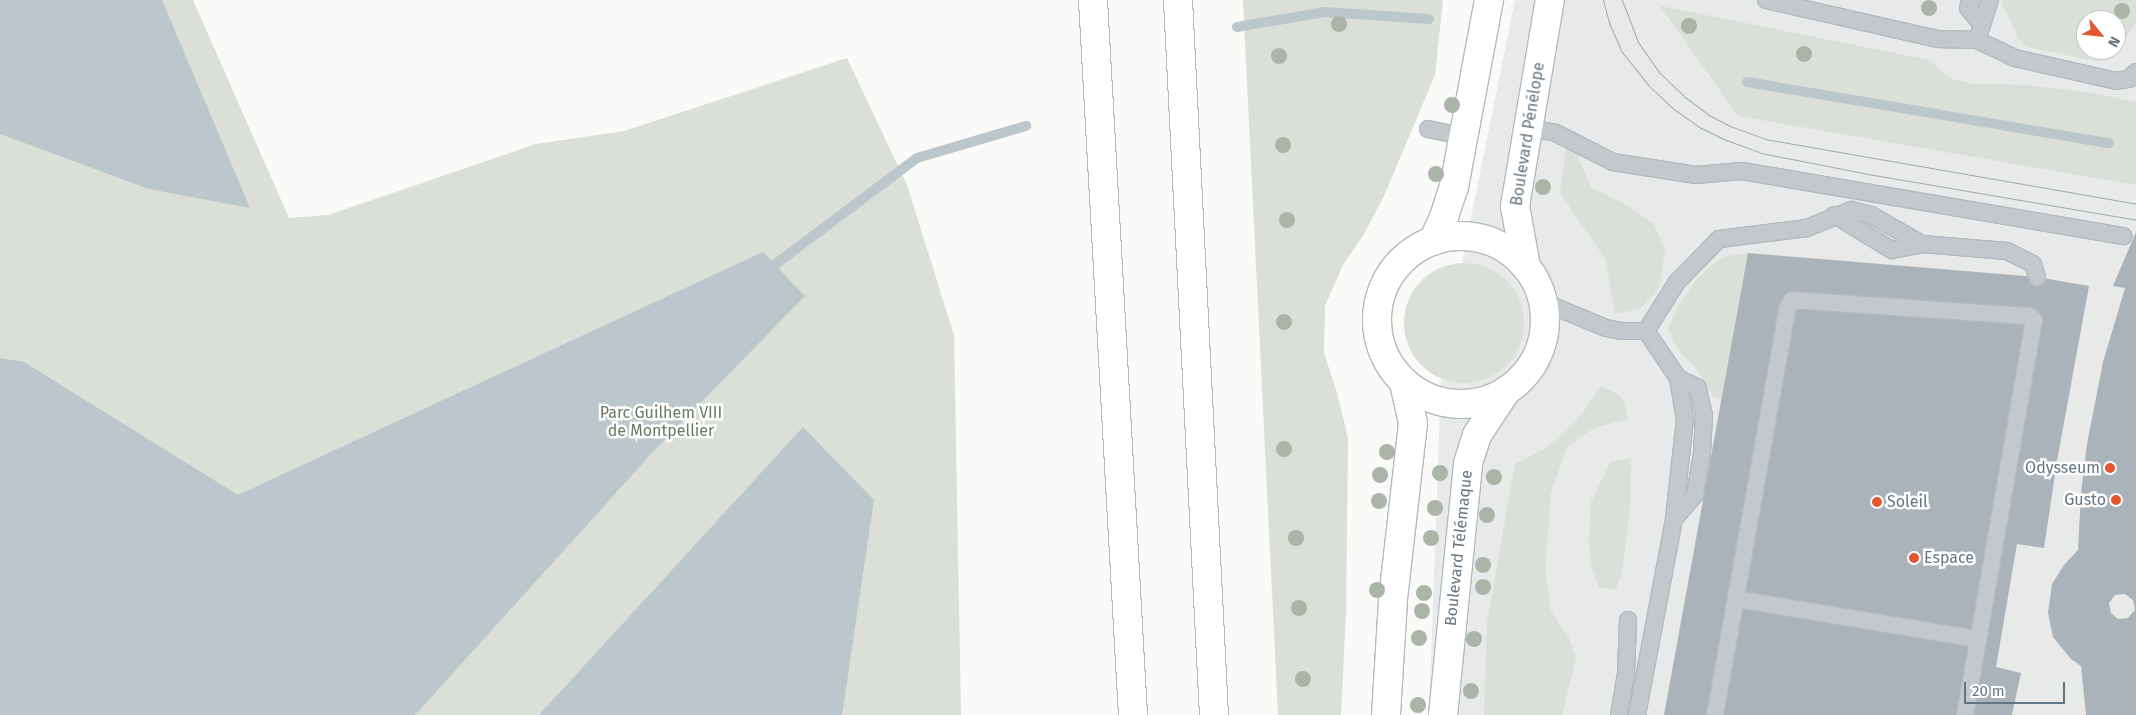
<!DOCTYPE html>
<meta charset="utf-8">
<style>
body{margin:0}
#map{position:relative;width:2136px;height:715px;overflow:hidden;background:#fafaf8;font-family:"Fira Sans",sans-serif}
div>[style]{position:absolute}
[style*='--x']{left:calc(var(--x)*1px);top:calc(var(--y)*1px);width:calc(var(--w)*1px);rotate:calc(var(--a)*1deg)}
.built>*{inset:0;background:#e8e9e9}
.green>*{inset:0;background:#dadfd7}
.round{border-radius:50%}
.water>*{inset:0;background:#bbc7cb}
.stream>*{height:10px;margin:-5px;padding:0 5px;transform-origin:5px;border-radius:5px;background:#bbc7cb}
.building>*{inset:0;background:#aab3b9}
.roads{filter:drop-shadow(1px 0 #b3babf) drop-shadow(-1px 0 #b3babf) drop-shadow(0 1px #b3babf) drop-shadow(0 -1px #b3babf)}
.lane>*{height:16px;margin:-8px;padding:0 8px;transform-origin:8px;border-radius:8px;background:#c3c8cc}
.secondary>*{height:28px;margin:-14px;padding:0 14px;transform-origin:14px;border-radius:14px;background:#fff}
.secondary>.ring{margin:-14px;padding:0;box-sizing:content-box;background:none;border:28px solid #fff;border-radius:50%}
.highway>*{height:28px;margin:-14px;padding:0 14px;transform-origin:14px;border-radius:14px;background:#fff}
.tram>*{height:1px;margin:-0.5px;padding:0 0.5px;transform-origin:0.5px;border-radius:0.5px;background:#a2aab0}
.trees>*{width:16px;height:16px;margin:-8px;border-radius:50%;background:#aab4a7}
.dots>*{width:14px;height:14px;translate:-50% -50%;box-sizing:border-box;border:2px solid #fff;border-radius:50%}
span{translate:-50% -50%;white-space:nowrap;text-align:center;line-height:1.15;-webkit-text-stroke:5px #fff;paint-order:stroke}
.street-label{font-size:16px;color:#657683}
.park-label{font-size:16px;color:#687a64}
.poi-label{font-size:16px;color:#657683}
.right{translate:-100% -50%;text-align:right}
.left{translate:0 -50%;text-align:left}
.north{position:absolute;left:2076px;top:10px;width:50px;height:50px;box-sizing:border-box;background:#fff;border:1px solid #c1c8cd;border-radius:50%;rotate:118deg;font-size:14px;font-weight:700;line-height:20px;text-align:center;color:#657683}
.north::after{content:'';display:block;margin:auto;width:18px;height:22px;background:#e4572e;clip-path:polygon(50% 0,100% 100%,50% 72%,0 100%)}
.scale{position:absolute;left:1964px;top:682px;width:101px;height:22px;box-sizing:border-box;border:2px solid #657683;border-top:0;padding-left:6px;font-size:15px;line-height:18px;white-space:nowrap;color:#657683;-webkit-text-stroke:4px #fff;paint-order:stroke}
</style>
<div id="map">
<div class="built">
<div style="clip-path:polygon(evenodd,1515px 0,2136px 0,2136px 715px,1429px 715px,1441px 378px,1453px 382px,1475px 263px,1462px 263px,1515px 0,2086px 20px,2116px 20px,2116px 50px,2086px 50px,2086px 20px)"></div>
</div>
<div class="green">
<div style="clip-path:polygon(0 0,193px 0,289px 218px,328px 215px,536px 144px,624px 131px,847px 58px,907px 185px,954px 335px,961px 715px,0 715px)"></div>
<div style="clip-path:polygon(1243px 0,1443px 0,1435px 75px,1384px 196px,1364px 234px,1343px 265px,1325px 306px,1324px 353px,1337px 393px,1348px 438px,1346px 612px,1341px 715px,1278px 715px)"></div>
<div style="clip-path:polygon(evenodd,2003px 0,2136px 0,2136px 23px,2117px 50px,2107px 59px,2096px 61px,2026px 47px,2018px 38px,2007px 13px,2001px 5px,2003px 0,2086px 20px,2116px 20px,2116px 50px,2086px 50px,2086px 20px)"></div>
<div style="clip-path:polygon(1660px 6px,1929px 60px,1949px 78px,1974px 84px,2028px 85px,2092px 93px,2136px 102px,2136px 185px,1738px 116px)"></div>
<div style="clip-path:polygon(1566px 147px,1574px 148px,1591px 187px,1625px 204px,1654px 224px,1665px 250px,1659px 288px,1640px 309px,1615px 314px,1606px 260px,1560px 193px)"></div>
<div style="clip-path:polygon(1748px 253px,1721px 401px,1713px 396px,1694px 365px,1680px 353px,1668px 330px,1676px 309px,1698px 278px,1722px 257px)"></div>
<div class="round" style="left:1404px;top:263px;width:120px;height:120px"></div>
<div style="clip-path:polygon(1601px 386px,1616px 393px,1624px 401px,1628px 419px,1594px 428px,1567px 447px,1551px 493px,1545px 570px,1551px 611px,1569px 638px,1576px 658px,1562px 715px,1484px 715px,1487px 624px,1515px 464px,1544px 449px,1563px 434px,1580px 417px)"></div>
<div style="clip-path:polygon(1631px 459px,1630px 508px,1622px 572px,1616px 589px,1599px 588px,1592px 567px,1589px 542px,1591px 502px,1611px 461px)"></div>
</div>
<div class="water">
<div style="clip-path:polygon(0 0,162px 0,250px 208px,149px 189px,0 134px)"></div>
<div style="clip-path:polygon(763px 252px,805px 296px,651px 454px,415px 715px,0 715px,0 358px,24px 362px,238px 495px)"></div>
<div style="clip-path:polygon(803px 427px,874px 500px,842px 715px,539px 715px)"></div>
</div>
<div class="stream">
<div style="--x:1237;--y:27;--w:89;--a:-9.7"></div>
<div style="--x:1325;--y:12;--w:104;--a:3.9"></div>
<div style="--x:1747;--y:82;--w:367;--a:9.6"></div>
<div style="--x:773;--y:266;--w:180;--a:-36.9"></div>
<div style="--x:917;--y:158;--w:114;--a:-16.4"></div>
</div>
<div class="building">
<div style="clip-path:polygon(evenodd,2136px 232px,2136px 715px,2086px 715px,2081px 666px,2071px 659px,2053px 637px,2048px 613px,2052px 584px,2064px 565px,2078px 550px,2081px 493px,2087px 444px,2103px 362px,2125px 288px,2113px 286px,2136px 232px,2125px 594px,2133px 600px,2135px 610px,2128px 618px,2118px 619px,2111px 613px,2109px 603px,2115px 595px,2125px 594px)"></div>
<div style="clip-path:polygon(1748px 253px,2037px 277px,2089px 286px,2057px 461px,2044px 548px,2017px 544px,1996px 667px,2021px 673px,2012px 715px,1664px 715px)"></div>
</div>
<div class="roads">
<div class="lane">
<div style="--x:1766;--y:0;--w:175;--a:12.8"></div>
<div style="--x:1937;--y:39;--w:40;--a:1.4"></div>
<div style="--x:1977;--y:40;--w:42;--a:25.3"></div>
<div style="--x:2015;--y:58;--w:104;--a:12.8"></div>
<div style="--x:2116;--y:81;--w:13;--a:-9"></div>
<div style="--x:2129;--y:79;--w:10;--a:-45"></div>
<div style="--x:1970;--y:0;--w:8;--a:104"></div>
<div style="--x:1968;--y:8;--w:22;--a:51"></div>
<div style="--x:1977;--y:40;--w:42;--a:-72"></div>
<div style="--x:1428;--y:129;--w:35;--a:12"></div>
<div style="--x:1526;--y:132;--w:15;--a:-8"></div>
<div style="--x:1541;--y:130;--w:15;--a:11"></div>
<div style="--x:1556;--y:133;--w:64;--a:27"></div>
<div style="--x:1613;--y:162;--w:84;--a:8.9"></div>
<div style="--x:1696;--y:175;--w:46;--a:-5"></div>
<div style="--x:1742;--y:171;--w:387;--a:9.7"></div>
<div style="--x:1834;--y:215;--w:68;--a:31.1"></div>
<div style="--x:1892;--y:250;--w:31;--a:-11"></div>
<div style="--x:1922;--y:244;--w:85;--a:4.7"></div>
<div style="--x:2007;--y:251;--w:29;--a:27"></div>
<div style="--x:2033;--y:264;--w:14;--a:73"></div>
<div style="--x:1543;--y:302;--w:68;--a:22.4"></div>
<div style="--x:1606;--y:328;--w:16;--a:11"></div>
<div style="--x:1622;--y:331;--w:24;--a:0"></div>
<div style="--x:1646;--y:331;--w:58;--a:-57.7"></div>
<div style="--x:1677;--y:282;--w:60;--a:-45.7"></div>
<div style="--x:1719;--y:239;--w:89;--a:-7.1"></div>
<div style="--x:1807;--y:228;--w:48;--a:-22.2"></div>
<div style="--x:1851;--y:210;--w:21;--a:14"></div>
<div style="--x:1871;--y:215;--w:59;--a:29.6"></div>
<div style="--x:1674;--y:519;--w:32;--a:-49"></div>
<div style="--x:1695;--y:495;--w:43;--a:-80.5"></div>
<div style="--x:1702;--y:453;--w:38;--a:-87"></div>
<div style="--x:1704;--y:415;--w:28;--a:-103"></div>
<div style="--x:1698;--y:388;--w:22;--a:-153"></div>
<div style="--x:1736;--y:599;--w:245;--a:9.4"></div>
<div style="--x:1619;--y:715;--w:43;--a:-80.5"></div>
<div style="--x:1626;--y:673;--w:53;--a:-87.8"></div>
<div style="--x:1637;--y:715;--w:199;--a:-79.3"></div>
<div style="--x:1674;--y:519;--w:100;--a:-83.7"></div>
<div style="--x:1685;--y:420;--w:43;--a:-99.5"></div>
<div style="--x:1678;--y:378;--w:57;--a:-124.2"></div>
<div style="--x:1715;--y:715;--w:412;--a:-79.9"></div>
<div style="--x:1787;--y:309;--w:10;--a:-61"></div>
<div style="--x:1792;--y:300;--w:238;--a:3.9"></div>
<div style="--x:2029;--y:316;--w:6;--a:39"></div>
<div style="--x:2034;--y:320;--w:401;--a:99.9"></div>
</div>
<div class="secondary">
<div class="ring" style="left:1377px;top:236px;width:140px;height:140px"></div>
<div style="--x:1433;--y:241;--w:26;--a:-65"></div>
<div style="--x:1444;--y:217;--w:32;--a:-72"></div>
<div style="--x:1454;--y:187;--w:190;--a:-79.4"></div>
<div style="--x:1526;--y:267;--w:62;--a:-100.2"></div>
<div style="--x:1515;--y:206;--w:209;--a:-80.4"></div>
<div style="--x:1386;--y:715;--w:116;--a:-86.5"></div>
<div style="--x:1393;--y:599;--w:177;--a:-83.5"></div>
<div style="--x:1413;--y:423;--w:41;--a:-102.7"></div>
<div style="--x:1443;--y:715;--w:253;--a:-84.3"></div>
<div style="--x:1468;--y:463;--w:29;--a:-72"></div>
<div style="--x:1477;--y:435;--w:53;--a:-56.6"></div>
</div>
<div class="highway">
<div style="--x:1093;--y:0;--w:716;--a:86.8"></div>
<div style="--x:1178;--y:0;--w:716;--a:87.12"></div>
</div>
</div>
<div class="tram">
<div style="--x:1603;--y:0;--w:24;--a:75"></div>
<div style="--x:1609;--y:23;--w:32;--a:66"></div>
<div style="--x:1622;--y:52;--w:43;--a:51.5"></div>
<div style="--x:1649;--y:86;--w:35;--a:43"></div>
<div style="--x:1675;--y:110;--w:32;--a:35"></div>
<div style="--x:1701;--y:128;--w:28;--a:26"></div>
<div style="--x:1726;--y:140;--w:37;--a:20"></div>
<div style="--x:1761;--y:153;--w:109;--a:11.1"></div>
<div style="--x:1868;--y:174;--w:272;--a:9.7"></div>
<div style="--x:1622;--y:0;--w:45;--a:69.1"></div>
<div style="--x:1638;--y:42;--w:38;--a:55"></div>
<div style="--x:1660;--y:73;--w:35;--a:44"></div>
<div style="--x:1685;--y:97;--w:30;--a:37"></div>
<div style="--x:1709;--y:115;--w:24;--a:28"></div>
<div style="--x:1730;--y:126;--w:37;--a:20"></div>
<div style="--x:1765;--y:139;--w:377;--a:9.9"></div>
</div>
<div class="trees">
<div style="left:1929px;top:8px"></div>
<div style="left:2122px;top:11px"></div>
<div style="left:1339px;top:24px"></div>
<div style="left:1689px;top:26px"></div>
<div style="left:1804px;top:54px"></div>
<div style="left:1279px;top:56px"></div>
<div style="left:1452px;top:105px"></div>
<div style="left:1283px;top:145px"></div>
<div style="left:1436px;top:174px"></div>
<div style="left:1543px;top:187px"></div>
<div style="left:1287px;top:220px"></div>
<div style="left:1284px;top:322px"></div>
<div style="left:1284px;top:449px"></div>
<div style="left:1387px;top:452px"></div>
<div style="left:1440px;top:473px"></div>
<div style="left:1380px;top:475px"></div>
<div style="left:1494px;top:477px"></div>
<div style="left:1379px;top:501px"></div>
<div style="left:1435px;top:508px"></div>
<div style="left:1487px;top:515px"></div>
<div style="left:1296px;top:538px"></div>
<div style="left:1431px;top:538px"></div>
<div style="left:1483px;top:565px"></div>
<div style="left:1483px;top:587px"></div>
<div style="left:1377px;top:590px"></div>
<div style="left:1424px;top:593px"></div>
<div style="left:1299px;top:608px"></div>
<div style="left:1422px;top:611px"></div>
<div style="left:1419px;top:638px"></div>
<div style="left:1474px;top:639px"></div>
<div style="left:1303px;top:679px"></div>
<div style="left:1471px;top:691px"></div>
<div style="left:1418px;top:705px"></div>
</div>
<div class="dots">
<div style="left:2110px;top:468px;background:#e4572e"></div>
<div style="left:2116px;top:500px;background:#e4572e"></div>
<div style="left:1877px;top:502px;background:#e4572e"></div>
<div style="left:1914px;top:558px;background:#e4572e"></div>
</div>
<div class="street-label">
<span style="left:1528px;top:134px;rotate:-81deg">Boulevard Pénélope</span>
<span style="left:1459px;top:548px;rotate:-84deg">Boulevard Télémaque</span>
</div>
<div class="park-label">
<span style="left:661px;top:422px">Parc Guilhem VIII<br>de Montpellier</span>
</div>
<div class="poi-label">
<span class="right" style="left:2100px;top:468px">Odysseum</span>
<span class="right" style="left:2106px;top:500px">Gusto</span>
<span class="left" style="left:1887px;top:502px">Soleil</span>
<span class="left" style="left:1924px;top:558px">Espace</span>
</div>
<div class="north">N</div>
<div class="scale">20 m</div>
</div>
